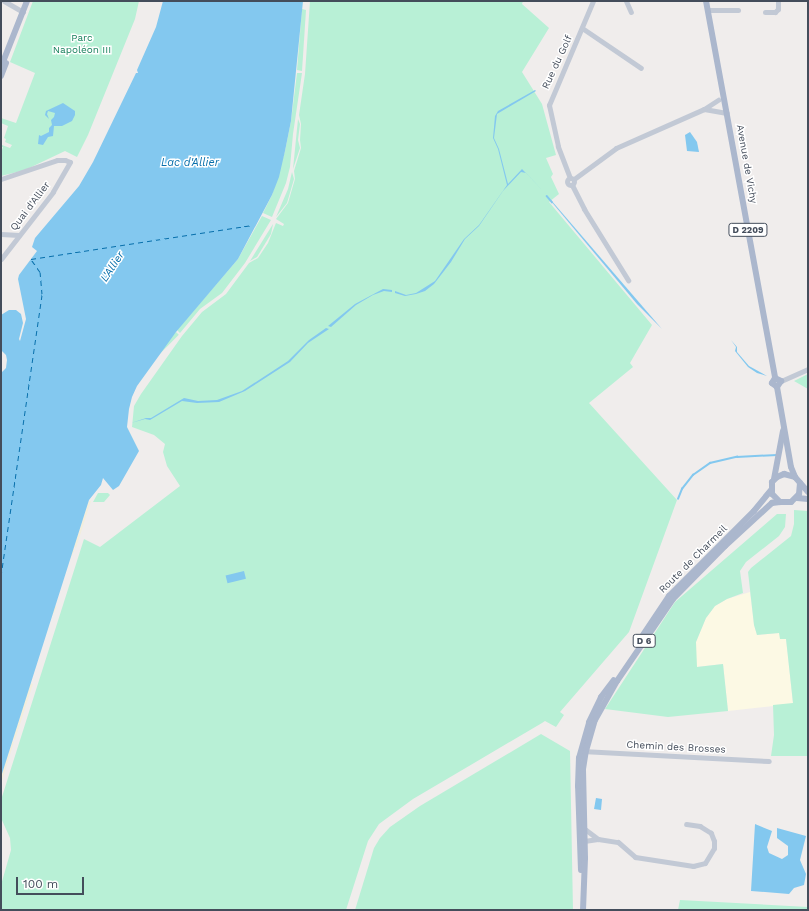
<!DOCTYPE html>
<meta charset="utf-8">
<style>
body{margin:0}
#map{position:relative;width:809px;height:911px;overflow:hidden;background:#f0edec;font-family:"Work Sans",sans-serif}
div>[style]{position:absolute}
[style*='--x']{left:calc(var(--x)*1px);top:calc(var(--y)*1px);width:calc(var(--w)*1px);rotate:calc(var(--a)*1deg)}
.commercial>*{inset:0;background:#fcf9e4}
.green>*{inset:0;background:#b8f0d6;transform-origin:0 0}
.sand>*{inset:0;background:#f2eedc;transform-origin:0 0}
.water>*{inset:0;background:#83c8ef;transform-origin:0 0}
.stream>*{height:1.5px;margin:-0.75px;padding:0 0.75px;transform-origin:0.75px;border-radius:0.75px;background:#83c8ef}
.ferry>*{height:1px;margin-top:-0.5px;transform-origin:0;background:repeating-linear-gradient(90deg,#076fab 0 5px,transparent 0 9px)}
.minor>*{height:5px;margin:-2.5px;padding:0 2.5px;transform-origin:2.5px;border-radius:2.5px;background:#c2c9d5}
.minor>.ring{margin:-2.5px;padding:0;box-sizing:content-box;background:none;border:5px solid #c2c9d5;border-radius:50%}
.major>*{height:6px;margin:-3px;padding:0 3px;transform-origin:3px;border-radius:3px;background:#abb7cd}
span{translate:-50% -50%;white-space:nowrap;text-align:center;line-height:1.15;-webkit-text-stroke:3px #fff;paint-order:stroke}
.shield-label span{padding:1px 3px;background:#fff;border:1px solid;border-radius:3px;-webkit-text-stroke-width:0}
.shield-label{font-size:9px;color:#444d5b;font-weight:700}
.park-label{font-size:10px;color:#137e59}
.street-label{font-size:10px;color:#444d5b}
.water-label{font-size:11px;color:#076fab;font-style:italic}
.frame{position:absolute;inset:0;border:2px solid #444d5b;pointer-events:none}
.scale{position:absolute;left:16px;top:877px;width:68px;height:18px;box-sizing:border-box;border:2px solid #444d5b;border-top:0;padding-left:5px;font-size:12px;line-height:14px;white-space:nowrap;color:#444d5b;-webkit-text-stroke:3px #fff;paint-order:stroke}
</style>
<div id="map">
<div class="commercial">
<div style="clip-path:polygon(750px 592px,754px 625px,757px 635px,779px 633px,786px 638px,793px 704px,728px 711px,723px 664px,696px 667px,696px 642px,706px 618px,715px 606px,727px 599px)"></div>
</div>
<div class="green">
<div style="clip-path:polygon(33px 1px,139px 1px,135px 19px,88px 135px,77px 157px,65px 151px,25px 170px,1px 176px,1px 153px,3px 147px,2px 147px,2px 145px,10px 148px,12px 145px,5px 142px,6px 139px,4px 138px,8px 126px,1px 123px,1px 118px,16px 123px,35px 73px,10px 62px)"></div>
<div style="clip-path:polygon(310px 1px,523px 1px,522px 4px,549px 28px,522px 72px,542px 104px,556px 155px,546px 158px,553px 174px,551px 177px,559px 194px,549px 202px,652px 325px,630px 363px,633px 367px,589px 403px,677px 500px,629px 632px,560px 712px,564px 715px,556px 727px,545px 721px,542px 723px,413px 799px,379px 824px,368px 841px,346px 910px,1px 910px,1px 885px,11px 850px,10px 838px,1px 818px,1px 800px,84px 539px,100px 547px,180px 486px,167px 466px,163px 452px,165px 444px,154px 435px,132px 427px,134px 406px,141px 394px,182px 336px,202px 312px,226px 294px,249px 263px,258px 258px,268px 243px,276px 223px,283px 226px,284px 224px,276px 219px,288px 203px,295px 179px,294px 171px,301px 148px,300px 140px,301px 124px,299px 115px,305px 74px)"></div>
<div style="clip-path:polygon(302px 9px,306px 10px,302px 71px,297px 70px)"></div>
<div style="clip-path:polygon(297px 73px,302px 73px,293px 134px,290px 167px,286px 183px,272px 217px,263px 213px,272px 195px,285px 151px,291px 121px)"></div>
<div style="clip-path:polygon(298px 119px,300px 124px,298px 140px,300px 148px,293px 169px)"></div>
<div style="clip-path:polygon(292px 172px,294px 179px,287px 203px,276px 217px,288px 189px)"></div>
<div style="clip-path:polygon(262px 216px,271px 220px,245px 263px,222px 293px,200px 309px,180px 333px,177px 330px,238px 259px)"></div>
<div style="clip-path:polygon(273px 224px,271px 234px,257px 257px,250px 261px)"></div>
<div style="left:176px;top:332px;width:4px;height:67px;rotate:45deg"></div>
<div style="clip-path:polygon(808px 374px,808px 389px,794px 381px)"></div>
<div style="clip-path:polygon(98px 493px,108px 493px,110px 495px,104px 502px,93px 502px)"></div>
<div style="clip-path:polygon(794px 510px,808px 511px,808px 756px,771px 756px,774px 735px,773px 705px,793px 703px,786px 639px,780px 639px,779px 633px,757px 635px,754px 625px,748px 572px,751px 568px,791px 536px,794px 524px)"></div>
<div style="clip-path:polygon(777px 514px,786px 514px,785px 527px,779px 536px,746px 562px,740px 571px,743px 593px,727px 599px,715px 606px,706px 618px,696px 642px,697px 667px,723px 664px,728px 711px,668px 717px,605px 709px,675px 602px)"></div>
<div style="clip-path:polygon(541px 734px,570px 751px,573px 910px,355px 910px,374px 848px,380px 838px,390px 827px,420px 806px)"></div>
<div style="clip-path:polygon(680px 900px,808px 907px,808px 910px,678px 910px)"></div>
</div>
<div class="sand">
<div style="clip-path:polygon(89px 501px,91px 501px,76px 548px,74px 547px)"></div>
<div style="left:73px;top:549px;width:2px;height:58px;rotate:27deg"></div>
<div style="left:55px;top:606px;width:2px;height:79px;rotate:27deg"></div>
<div style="clip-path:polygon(30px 683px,33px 684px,15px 740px,13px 739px)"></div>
<div style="clip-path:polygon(12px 741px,14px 742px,1px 784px,1px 777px)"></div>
</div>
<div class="water">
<div style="clip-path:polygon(163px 1px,303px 1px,291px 121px,285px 151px,279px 177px,272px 195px,238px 259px,176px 332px,137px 386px,132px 397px,129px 409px,127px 427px,139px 451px,119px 486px,113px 490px,103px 478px,101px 485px,89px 500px,1px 777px,1px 373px,6px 368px,7px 360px,6px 355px,1px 350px,1px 315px,9px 310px,16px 310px,21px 314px,23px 323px,19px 339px,20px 341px,26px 319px,18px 279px,19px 275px,37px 251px,32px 247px,35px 238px,79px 186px,93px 162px,136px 73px,138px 73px,137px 70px,156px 27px)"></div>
<div style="clip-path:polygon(535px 90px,536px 91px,497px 114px,494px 138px,499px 149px,508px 184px,522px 169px,548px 196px,526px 173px,521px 172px,503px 191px,479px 226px,465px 239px,451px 262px,434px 284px,425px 291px,416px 294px,405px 296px,395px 293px,395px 291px,406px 295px,416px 293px,435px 281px,464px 239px,479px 225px,507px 185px,498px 149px,493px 138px,495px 116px,498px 111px)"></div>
<div style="clip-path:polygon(63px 103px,75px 111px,75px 115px,72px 121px,62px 126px,54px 126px,53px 136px,48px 137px,43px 145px,38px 144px,39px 135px,41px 136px,49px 132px,49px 128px,52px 125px,51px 120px,54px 117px,55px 113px,48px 111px,47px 114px,49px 119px,45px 115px,46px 111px)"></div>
<div style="clip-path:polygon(690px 132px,697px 142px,699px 152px,687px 151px,685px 135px)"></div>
<div style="clip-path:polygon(550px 200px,551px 200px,662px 329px,637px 304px)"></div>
<div style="clip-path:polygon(383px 289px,392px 290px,392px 292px,384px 291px,373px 295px,356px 305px,331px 327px,328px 326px,355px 304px)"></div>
<div style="clip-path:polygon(326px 328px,329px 329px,308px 343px,290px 362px,245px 391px,219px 402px,197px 403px,182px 401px,150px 420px,145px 419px,131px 423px,146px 418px,151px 418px,184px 398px,198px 401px,217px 400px,242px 391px,288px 361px,309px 340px)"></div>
<div style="clip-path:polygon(731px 340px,737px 347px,737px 352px,749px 366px,767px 376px,757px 373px,748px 367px,735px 351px,736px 347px)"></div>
<div style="left:244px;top:571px;width:8px;height:19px;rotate:76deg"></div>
<div style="clip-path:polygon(596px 798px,602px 799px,601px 810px,594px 809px)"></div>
<div style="clip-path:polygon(755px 824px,772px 831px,767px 847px,769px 853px,782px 859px,788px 855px,788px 846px,777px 838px,777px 828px,806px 836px,800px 860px,806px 874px,804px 885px,794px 888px,789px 894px,751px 891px)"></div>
</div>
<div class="stream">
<div style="--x:547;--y:196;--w:8;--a:50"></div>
<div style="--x:678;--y:499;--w:11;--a:-68"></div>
<div style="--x:682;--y:489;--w:18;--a:-52"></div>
<div style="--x:693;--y:475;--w:21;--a:-35"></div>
<div style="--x:710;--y:463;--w:28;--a:-13"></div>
<div style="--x:737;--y:457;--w:40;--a:-2.9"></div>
</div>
<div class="ferry">
<div style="--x:31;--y:259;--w:224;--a:-8.7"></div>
<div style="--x:1;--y:576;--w:285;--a:-81.7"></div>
<div style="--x:42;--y:294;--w:22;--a:-95"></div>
<div style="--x:40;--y:272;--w:16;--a:-125"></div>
</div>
<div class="minor">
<div style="--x:4;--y:1;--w:22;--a:30"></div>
<div style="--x:626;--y:1;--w:12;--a:66"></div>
<div style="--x:708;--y:10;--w:30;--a:0"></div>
<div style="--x:765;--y:12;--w:10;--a:0"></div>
<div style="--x:775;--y:12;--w:4;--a:-45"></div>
<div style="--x:778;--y:9;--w:8;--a:-90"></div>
<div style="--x:582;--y:28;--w:71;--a:34.1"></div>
<div style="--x:704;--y:109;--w:23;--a:10"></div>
<div style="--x:570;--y:178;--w:34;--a:-111"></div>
<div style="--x:558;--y:146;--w:42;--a:-102.4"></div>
<div style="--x:549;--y:105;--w:113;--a:-67.1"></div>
<div class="ring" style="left:567.5px;top:178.5px;width:2px;height:2px"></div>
<div style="--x:1;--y:179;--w:59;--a:-18.7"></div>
<div style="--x:57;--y:160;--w:8;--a:0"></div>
<div style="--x:65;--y:160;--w:5;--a:22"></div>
<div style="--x:70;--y:162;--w:34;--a:120"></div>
<div style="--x:53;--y:192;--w:85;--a:127.8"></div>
<div style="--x:574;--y:179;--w:52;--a:-36.4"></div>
<div style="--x:616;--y:148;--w:96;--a:-23.9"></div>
<div style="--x:704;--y:109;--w:17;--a:-33"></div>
<div style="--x:572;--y:185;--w:27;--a:63"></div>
<div style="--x:584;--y:209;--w:84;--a:58.2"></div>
<div style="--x:1;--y:234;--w:18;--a:3"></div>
<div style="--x:781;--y:381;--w:30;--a:-24"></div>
<div style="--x:582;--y:751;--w:187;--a:3.1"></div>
<div style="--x:583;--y:833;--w:4;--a:-45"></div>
<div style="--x:586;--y:830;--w:15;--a:37"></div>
<div style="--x:584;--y:839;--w:2;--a:90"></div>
<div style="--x:584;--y:841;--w:14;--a:-8"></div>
<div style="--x:598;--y:839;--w:20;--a:9"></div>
<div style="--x:618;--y:842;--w:23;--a:41"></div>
<div style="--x:635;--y:857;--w:59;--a:8.8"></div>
<div style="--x:693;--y:866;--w:12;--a:-14"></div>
<div style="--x:705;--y:863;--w:17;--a:-59"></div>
<div style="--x:714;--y:848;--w:7;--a:-90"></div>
<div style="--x:714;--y:841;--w:9;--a:-111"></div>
<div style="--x:711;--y:833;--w:13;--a:-148"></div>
<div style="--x:700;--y:826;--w:14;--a:-172"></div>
</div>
<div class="major">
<div style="--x:706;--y:1;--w:383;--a:79.6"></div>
<div style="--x:1;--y:67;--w:71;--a:-68.5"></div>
<div style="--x:1;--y:76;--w:14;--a:-69"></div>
<div style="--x:775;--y:378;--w:6;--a:121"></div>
<div style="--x:772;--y:383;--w:6;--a:39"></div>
<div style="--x:775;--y:378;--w:7;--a:27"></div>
<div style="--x:781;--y:381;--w:7;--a:124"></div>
<div style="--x:777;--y:387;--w:81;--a:80.1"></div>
<div style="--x:791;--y:467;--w:11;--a:68"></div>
<div style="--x:774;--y:479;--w:49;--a:-79.4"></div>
<div style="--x:800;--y:483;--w:11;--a:95"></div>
<div style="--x:799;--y:494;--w:11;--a:135"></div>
<div style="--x:791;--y:502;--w:11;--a:180"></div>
<div style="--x:780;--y:502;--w:11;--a:-135"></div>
<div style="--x:772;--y:494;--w:12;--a:-90"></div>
<div style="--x:772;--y:482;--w:7;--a:-45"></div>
<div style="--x:777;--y:477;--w:8;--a:-23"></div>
<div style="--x:784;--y:474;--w:11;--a:15"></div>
<div style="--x:795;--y:477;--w:20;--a:49"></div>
<div style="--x:797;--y:498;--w:11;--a:5"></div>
<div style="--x:643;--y:635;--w:47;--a:-56.3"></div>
<div style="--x:669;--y:596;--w:120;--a:-45"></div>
<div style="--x:754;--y:511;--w:27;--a:-51"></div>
<div style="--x:581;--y:870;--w:84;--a:-92"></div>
<div style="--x:578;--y:786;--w:28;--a:-88"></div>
<div style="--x:579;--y:758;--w:37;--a:-74"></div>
<div style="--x:589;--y:722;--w:28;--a:-64"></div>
<div style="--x:601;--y:697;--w:21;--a:-53"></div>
<div style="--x:583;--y:910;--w:52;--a:-87.8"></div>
<div style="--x:585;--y:858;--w:89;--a:-91.3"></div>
<div style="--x:583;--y:769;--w:18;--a:-81"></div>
<div style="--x:586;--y:751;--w:32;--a:-74"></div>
<div style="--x:595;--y:720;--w:45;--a:-60.6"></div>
<div style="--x:617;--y:681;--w:99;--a:-55.7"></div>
<div style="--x:673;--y:599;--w:74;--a:-45.5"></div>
<div style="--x:725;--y:546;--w:64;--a:-42.5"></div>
<div style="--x:772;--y:503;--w:8;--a:-7"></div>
</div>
<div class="shield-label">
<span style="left:748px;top:230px">D 2209</span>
<span style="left:644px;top:641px">D 6</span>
</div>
<div class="park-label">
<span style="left:82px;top:43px">Parc<br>Napoléon III</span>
</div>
<div class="street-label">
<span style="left:557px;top:62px;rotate:-65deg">Rue du Golf</span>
<span style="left:747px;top:164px;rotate:80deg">Avenue de Vichy</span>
<span style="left:30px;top:206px;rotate:-53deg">Quai d'Allier</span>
<span style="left:693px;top:559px;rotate:-45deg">Route de Charmeil</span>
<span style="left:676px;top:747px;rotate:3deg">Chemin des Brosses</span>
</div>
<div class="water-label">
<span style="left:190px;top:163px">Lac d'Allier</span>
<span style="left:113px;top:267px;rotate:-57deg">L'Allier</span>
</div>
<div class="frame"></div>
<div class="scale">100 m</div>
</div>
